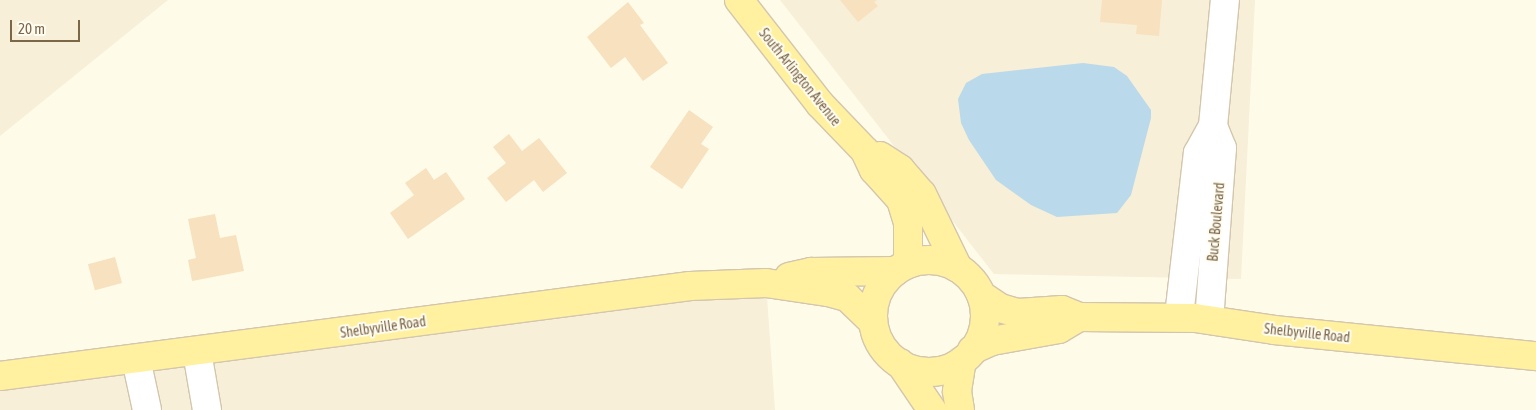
<!DOCTYPE html>
<style>
body{margin:0}
#map{position:relative;width:1536px;height:410px;overflow:hidden;background:#fefbe9;font-family:"Asap Condensed",sans-serif}
div>[style]{position:absolute}
[style*='--x']{left:calc(var(--x)*1px);top:calc(var(--y)*1px);width:calc(var(--w)*1px);rotate:calc(var(--a)*1deg)}
.residential>*{inset:0;background:#f7efd7}
.water>*{inset:0;background:#bad9eb}
.building>*{inset:0;background:#f7e1be;transform-origin:0 0}
.roads{filter:drop-shadow(1px 0 #d3c6ad) drop-shadow(-1px 0 #d3c6ad) drop-shadow(0 1px #d3c6ad) drop-shadow(0 -1px #d3c6ad)}
.minor>*{height:28px;margin:-14px;padding:0 14px;transform-origin:14px;border-radius:14px;background:#fff}
.major>*{height:28px;margin:-14px;padding:0 14px;transform-origin:14px;border-radius:14px;background:#fff1a0}
.major>.ring{margin:-14px;padding:0;box-sizing:content-box;background:none;border:28px solid #fff1a0;border-radius:50%}
span{translate:-50% -50%;white-space:nowrap;text-align:center;line-height:1.15;-webkit-text-stroke:4px #fffdf2;paint-order:stroke}
.street-label{font-size:14px;color:#7d6749}
.scale{position:absolute;left:10px;top:20px;width:70px;height:22px;box-sizing:border-box;border:2px solid #7d6749;border-top:0;padding-left:6px;font-size:15px;line-height:18px;white-space:nowrap;color:#7d6749;-webkit-text-stroke:4px #fffdf2;paint-order:stroke}
</style>
<div id="map">
<div class="residential">
<div style="clip-path:polygon(0 0,168px 0,0 136px)"></div>
<div style="clip-path:polygon(780px 0,1255px 0,1241px 279px,994px 274px)"></div>
<div style="clip-path:polygon(766px 283px,775px 410px,0 410px,0 376px)"></div>
</div>
<div class="water">
<div style="clip-path:polygon(1083px 63px,1114px 67px,1127px 76px,1151px 110px,1151px 118px,1131px 195px,1117px 213px,1057px 217px,1031px 205px,996px 180px,969px 140px,961px 123px,958px 99px,966px 83px,982px 74px)"></div>
</div>
<div class="building">
<div style="clip-path:polygon(840px 0,877px 0,874px 2px,878px 6px,858px 22px)"></div>
<div style="clip-path:polygon(1102px 0,1162px 0,1159px 36px,1136px 34px,1137px 25px,1100px 22px)"></div>
<div style="clip-path:polygon(628px 2px,644px 23px,640px 25px,668px 63px,643px 81px,625px 57px,611px 68px,587px 37px)"></div>
<div style="clip-path:polygon(689px 110px,713px 127px,701px 144px,709px 149px,682px 189px,650px 167px)"></div>
<div style="clip-path:polygon(509px 134px,522px 151px,539px 138px,567px 173px,543px 192px,534px 180px,506px 202px,487px 178px,506px 163px,493px 147px)"></div>
<div style="clip-path:polygon(426px 168px,434px 180px,446px 172px,465px 199px,408px 239px,390px 213px,414px 195px,405px 183px)"></div>
<div style="clip-path:polygon(215px 214px,220px 238px,236px 235px,244px 271px,192px 281px,188px 260px,196px 258px,188px 219px)"></div>
<div style="left:115px;top:257px;width:27px;height:28px;rotate:75deg"></div>
</div>
<div class="roads">
<div class="minor">
<div style="--x:1213;--y:126;--w:127;--a:-84.6"></div>
<div style="--x:1179;--y:316;--w:164;--a:-83.4"></div>
<div style="--x:1198;--y:153;--w:31;--a:-61"></div>
<div style="--x:1213;--y:126;--w:24;--a:68"></div>
<div style="--x:1222;--y:148;--w:172;--a:94.3"></div>
<div style="--x:197;--y:352;--w:59;--a:80.2"></div>
<div style="--x:136;--y:359;--w:52;--a:77.8"></div>
</div>
<div class="major">
<div style="--x:739;--y:0;--w:132;--a:52.1"></div>
<div style="--x:820;--y:104;--w:65;--a:46.2"></div>
<div style="--x:865;--y:151;--w:21;--a:65"></div>
<div style="--x:874;--y:170;--w:40;--a:48"></div>
<div style="--x:901;--y:200;--w:24;--a:73"></div>
<div style="--x:908;--y:223;--w:41;--a:90"></div>
<div style="--x:880;--y:156;--w:24;--a:33"></div>
<div style="--x:900;--y:169;--w:33;--a:49"></div>
<div style="--x:922;--y:194;--w:82;--a:64.1"></div>
<div class="ring" style="left:873px;top:260px;width:84px;height:84px"></div>
<div style="--x:789;--y:277;--w:23;--a:-13"></div>
<div style="--x:811;--y:272;--w:85;--a:-0.7"></div>
<div style="--x:981;--y:295;--w:23;--a:34"></div>
<div style="--x:1000;--y:308;--w:19;--a:16"></div>
<div style="--x:1018;--y:313;--w:44;--a:-3.9"></div>
<div style="--x:1062;--y:310;--w:18;--a:22"></div>
<div style="--x:1079;--y:317;--w:116;--a:0.5"></div>
<div style="--x:1195;--y:318;--w:80;--a:8.6"></div>
<div style="--x:1274;--y:330;--w:263;--a:5.7"></div>
<div style="--x:972;--y:350;--w:22;--a:-24"></div>
<div style="--x:992;--y:341;--w:68;--a:-10.2"></div>
<div style="--x:1059;--y:329;--w:23;--a:-31"></div>
<div style="--x:900;--y:363;--w:57;--a:55.8"></div>
<div style="--x:0;--y:376;--w:696;--a:-7.43"></div>
<div style="--x:690;--y:286;--w:76;--a:-2.3"></div>
<div style="--x:766;--y:283;--w:63;--a:8.3"></div>
<div style="--x:828;--y:292;--w:20;--a:15"></div>
<div style="--x:847;--y:297;--w:36;--a:44"></div>
<div style="--x:960;--y:410;--w:19;--a:-99"></div>
<div style="--x:957;--y:391;--w:30;--a:-81"></div>
</div>
</div>
<div class="street-label">
<span style="left:800px;top:77px;rotate:51deg">South Arlington Avenue</span>
<span style="left:1216px;top:222px;rotate:-85deg">Buck Boulevard</span>
<span style="left:383px;top:327px;rotate:-8deg">Shelbyville Road</span>
<span style="left:1307px;top:333px;rotate:6deg">Shelbyville Road</span>
</div>
<div class="scale">20 m</div>
</div>
